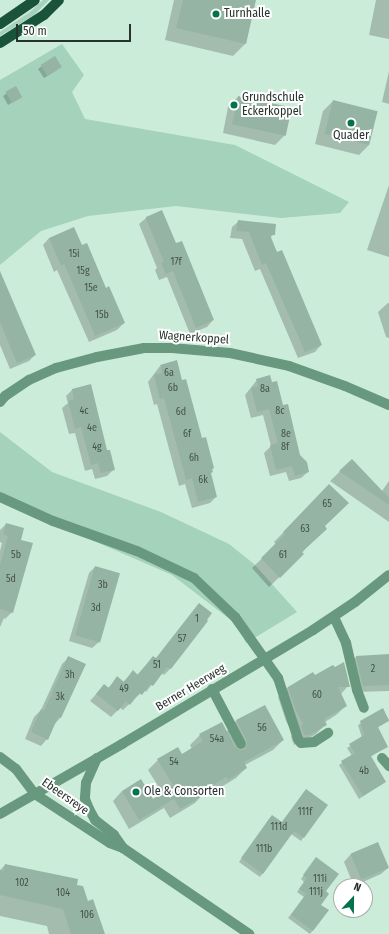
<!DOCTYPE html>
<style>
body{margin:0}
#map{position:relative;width:389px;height:934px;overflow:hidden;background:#ccecda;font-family:"Fira Sans Condensed",sans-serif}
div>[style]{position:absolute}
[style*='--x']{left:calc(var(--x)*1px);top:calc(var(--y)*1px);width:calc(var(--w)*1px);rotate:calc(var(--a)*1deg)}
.green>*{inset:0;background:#a5d2ba}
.shadow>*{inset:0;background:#0003}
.building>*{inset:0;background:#96b4a3;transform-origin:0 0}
.minor>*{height:10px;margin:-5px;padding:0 5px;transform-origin:5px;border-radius:5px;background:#68997f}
.major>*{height:10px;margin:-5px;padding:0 5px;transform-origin:5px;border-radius:5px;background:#18533a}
.dots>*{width:11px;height:11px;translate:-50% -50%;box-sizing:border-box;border:2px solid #fff;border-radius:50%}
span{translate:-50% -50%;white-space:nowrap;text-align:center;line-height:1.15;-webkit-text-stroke:4px #fff;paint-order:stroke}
.number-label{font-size:10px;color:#43534a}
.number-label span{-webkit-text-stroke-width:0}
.poi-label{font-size:12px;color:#27332d}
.left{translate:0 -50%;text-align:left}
.street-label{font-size:12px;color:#27332d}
.north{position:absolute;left:333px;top:878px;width:40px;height:40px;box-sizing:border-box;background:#fff;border:1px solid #a9adab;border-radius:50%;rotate:22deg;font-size:11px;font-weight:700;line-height:16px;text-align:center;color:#27332d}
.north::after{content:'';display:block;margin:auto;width:14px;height:18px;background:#03734c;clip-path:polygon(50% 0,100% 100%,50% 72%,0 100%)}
.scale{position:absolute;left:16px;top:24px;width:115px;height:18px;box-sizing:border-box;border:2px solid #27332d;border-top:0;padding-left:5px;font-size:12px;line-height:14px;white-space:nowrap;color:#27332d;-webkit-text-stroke:3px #fff;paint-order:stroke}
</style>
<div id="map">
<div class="green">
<div style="clip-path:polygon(43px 0,49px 0,34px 15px,0 36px,0 32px,30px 12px)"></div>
<div style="clip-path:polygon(62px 44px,84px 75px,72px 92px,85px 119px,235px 145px,349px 202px,340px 213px,281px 218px,176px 206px,88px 216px,41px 231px,0 265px,0 80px)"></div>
<div style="clip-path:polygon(0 432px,52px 472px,161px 512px,229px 544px,254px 564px,297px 612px,246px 643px,236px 624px,172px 575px,0 500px)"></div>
</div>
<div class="shadow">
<div style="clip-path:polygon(174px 0,255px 0,246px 43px,233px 56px,165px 40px)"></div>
<div style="clip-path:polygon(376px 0,389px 0,389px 39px,369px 35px)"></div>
<div style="clip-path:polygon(42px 66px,57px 70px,44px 78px,38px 69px)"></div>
<div style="clip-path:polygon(389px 71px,389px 104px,382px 102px)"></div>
<div style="clip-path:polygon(16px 87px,21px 97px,8px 105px,3px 96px)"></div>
<div style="clip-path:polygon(238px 97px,291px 108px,285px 135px,275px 145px,223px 133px,228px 107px)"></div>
<div style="clip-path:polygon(333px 101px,369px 145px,359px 155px,315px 144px,323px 111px)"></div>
<div style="clip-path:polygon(389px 185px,389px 257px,367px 250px)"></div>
<div style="clip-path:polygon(146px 218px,176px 245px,213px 320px,207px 327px,190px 334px,167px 277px,159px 280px,155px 270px,157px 268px,139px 224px)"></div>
<div style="clip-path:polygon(239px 221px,274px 234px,270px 238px,321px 345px,315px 352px,298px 358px,260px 269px,255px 271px,242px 239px,230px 238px,232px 227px)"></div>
<div style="clip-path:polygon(49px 238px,82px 246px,124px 323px,117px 330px,89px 342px,57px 270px,54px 272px,43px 245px)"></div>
<div style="clip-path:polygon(0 276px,35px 355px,29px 361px,10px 369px,0 345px)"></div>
<div style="clip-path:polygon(388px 303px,389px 303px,389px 338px,386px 337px,378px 312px)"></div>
<div style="clip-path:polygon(160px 366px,201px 439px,213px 468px,210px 474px,216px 497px,210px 503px,192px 508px,185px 484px,179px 486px,157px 404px,154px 405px,148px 382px)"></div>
<div style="clip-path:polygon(257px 380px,282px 406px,299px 455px,308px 472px,301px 478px,289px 481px,286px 472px,270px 476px,264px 453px,271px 446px,263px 415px,251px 418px,245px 395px)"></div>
<div style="clip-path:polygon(90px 386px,107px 452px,114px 469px,107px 476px,95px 479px,92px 469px,85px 471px,75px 433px,69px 434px,62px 408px,68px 403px,66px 396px,72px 390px)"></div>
<div style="clip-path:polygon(352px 460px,382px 491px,389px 481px,389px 522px,330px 481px)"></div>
<div style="clip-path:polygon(329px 486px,323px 527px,293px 564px,269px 587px,252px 568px,276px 545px,274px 542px)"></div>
<div style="clip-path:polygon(6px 524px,20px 541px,12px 612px,5px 619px,4px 618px,0 627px,0 551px,2px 543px,0 542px,0 530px)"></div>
<div style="clip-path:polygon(95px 567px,119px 574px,99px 642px,92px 648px,69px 641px,89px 573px)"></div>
<div style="clip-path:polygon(199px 604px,207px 621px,170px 669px,164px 675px,161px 673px,146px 692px,144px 690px,123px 710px,120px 708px,111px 717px,90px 701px,104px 685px,108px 688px,118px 678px,123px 682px,133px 672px,137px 675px,153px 657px,156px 659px)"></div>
<div style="clip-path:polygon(389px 655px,389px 691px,356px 692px,349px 663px,356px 657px)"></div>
<div style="clip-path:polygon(69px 657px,84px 664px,60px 718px,54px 725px,47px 739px,41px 746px,25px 739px,34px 717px,41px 710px,62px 664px)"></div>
<div style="clip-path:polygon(334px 669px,348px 686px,341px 694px,346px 706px,336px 715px,325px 722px,326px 724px,316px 734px,298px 744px,294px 745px,291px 737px,293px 734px,286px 721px,278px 697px,288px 687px)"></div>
<div style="clip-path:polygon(264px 706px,283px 740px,273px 750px,245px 765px,246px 768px,236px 778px,218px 789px,216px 786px,204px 793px,195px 803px,170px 818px,164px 808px,129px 829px,113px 801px,122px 791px,152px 801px,163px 794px,148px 770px,158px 760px,181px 755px,192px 749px,190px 745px,200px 735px,226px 732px,236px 721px)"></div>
<div style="clip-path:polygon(383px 709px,389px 720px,377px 728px,387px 746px,370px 757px,385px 782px,359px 799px,339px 765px,352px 756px,347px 748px,362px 738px,358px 725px)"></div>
<div style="clip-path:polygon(306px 790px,327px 805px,301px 841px,291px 834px,260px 877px,239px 862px,269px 819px,272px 816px,281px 823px)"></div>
<div style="clip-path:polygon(377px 843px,388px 868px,381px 874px,354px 886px,344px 862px,350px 855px)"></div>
<div style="clip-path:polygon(313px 862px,324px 892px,313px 930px,310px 934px,288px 918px,304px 897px,297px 892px,304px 882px,301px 879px)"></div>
<div style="clip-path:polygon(5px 865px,76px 886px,87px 902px,104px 934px,49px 934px,47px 926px,0 916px,0 870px)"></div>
</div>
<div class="building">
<div style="clip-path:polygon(183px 0,256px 0,246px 44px,176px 28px)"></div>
<div style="left:55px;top:56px;width:13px;height:17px;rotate:58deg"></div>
<div style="left:16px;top:86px;width:13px;height:12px;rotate:61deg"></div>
<div style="left:238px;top:96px;width:55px;height:29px;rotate:12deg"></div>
<div style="left:333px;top:100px;width:46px;height:35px;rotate:14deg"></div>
<div style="clip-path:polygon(162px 210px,176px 243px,182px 241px,214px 320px,196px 328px,173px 271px,166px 274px,161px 263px,164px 262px,146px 219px,146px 217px)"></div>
<div style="clip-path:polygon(238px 220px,276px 224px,275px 235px,270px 235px,277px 252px,282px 250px,322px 345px,305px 352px,266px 263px,262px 265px,249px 232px,236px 231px)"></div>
<div style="clip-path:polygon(74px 227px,82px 245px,87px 243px,106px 288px,109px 286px,125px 323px,95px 336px,72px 282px,64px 264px,61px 266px,49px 238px)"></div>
<div style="clip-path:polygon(0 271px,36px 355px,17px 363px,0 322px)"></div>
<div style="clip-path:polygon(177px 360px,182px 380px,186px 379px,202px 438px,206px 437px,214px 468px,212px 469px,213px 472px,211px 473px,217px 497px,198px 502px,192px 478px,186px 480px,164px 398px,160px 399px,154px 375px,162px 373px,160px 365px)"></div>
<div style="clip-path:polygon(270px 375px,272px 382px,277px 381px,283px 405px,288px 404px,300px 455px,307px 462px,309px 472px,295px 476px,292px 466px,276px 470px,270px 445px,278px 443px,269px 409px,257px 412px,251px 388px,258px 386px,256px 379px)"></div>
<div style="clip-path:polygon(91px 384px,107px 450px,110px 450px,115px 470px,101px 473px,98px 463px,91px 465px,81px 427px,75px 429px,68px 401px,74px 399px,72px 389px)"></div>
<div style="clip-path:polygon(352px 459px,389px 498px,389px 505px,339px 471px)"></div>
<div style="clip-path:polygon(329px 484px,349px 503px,325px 526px,327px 529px,302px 552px,304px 554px,280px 578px,261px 558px,285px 534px,283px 532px)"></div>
<div style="clip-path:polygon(6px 523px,24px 528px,21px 540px,33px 543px,13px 613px,0 609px,0 565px,8px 536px,3px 534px)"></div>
<div style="left:95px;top:566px;width:26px;height:72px;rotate:16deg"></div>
<div style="clip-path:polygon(199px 603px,212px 613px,207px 620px,208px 621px,171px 669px,167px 667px,153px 686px,150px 684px,142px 695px,139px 693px,130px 705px,126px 701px,118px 711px,96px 694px,104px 684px,109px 688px,117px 676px,124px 682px,133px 670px,138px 675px,153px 656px,156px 658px)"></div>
<div style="clip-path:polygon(389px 654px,389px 685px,363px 686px,356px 656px)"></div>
<div style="clip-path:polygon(68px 656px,86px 664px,61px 718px,58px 717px,48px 740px,31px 732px,41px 709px,44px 711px)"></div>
<div style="clip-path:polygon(344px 662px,350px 687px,338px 687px,347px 706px,324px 719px,327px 725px,309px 735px,304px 735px,301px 726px,303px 724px,296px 711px,288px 687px,313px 672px,315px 675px,333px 665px,335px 667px)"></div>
<div style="clip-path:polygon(265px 705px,284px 740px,244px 762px,247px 768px,228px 780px,226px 777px,204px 790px,206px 794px,180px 809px,174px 799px,139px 820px,122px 791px,141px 779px,153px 799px,173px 785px,157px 759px,178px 747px,182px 754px,203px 741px,199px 734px,222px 722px,235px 747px,240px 750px,244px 750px,247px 745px,247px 741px,236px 720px)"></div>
<div style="clip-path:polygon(383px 708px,389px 721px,378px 727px,388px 747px,371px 756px,386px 782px,363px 796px,341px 761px,355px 753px,349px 744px,364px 735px,360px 721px)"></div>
<div style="clip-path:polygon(306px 789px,328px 805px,304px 838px,294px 831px,263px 874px,241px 858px,272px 815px,282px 822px)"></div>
<div style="left:378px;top:842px;width:28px;height:30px;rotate:67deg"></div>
<div style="clip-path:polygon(316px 857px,339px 874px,326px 891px,329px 894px,321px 905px,329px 910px,313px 931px,291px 915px,306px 894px,299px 889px,307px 878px,303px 875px)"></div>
<div style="clip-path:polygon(5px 864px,78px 879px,77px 885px,83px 886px,88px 901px,93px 899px,105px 934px,71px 934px,63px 909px,0 895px,0 870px,3px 871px)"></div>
</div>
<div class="minor">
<div style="--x:0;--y:402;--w:8;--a:-50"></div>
<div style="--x:5;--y:396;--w:29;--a:-34"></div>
<div style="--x:29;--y:380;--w:30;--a:-24"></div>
<div style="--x:56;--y:368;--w:42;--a:-15"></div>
<div style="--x:97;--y:357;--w:48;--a:-10.8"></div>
<div style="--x:144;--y:348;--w:28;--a:0"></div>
<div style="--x:172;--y:348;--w:58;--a:4.9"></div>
<div style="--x:230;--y:353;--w:60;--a:12.4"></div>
<div style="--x:289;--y:366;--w:59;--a:19.7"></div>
<div style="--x:345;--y:386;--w:48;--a:23.4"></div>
<div style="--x:0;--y:497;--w:58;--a:24.4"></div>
<div style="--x:53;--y:521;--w:89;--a:19.7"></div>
<div style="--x:137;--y:551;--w:63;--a:25.3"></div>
<div style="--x:194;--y:578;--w:57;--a:43.6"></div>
<div style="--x:235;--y:617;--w:75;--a:54.8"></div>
<div style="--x:278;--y:678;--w:64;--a:71.8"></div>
<div style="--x:298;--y:739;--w:5;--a:53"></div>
<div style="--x:301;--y:743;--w:13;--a:-4"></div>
<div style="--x:314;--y:742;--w:17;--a:-33"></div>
<div style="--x:334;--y:617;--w:29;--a:65"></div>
<div style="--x:346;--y:643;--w:48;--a:76.8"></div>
<div style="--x:357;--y:690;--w:19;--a:69"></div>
<div style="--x:212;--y:689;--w:62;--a:62.2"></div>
<div style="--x:0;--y:757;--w:20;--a:37"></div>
<div style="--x:16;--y:769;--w:31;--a:53"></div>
<div style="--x:35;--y:794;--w:90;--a:33.2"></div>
<div style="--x:110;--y:843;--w:14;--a:21"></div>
<div style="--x:123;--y:848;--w:153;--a:34.3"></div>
<div style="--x:97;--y:758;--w:27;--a:114"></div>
<div style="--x:86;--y:783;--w:16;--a:94"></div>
<div style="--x:85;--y:799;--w:11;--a:68"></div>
<div style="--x:89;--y:809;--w:13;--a:61"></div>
<div style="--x:95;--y:820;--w:24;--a:38"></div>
<div style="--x:114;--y:835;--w:16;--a:55"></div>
<div style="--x:382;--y:758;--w:11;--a:49"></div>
<div style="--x:0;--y:814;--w:141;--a:-29.8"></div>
<div style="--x:122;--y:744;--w:222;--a:-30.8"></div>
<div style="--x:313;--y:630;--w:50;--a:-33.7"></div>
<div style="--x:355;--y:602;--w:43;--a:-38.5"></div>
</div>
<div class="major">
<div style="--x:0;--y:24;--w:42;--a:-34.4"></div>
<div style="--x:0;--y:43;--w:52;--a:-32.5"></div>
<div style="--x:44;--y:15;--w:21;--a:-45"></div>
</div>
<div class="dots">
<div style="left:216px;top:14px;background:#03734c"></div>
<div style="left:234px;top:105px;background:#03734c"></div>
<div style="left:351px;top:123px;background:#03734c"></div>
<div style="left:136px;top:792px;background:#03734c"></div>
</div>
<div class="number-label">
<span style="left:74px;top:255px">15i</span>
<span style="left:176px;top:263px">17f</span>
<span style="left:83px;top:272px">15g</span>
<span style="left:91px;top:289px">15e</span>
<span style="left:102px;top:316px">15b</span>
<span style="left:169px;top:374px">6a</span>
<span style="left:173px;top:389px">6b</span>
<span style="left:265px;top:390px">8a</span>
<span style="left:84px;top:412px">4c</span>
<span style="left:280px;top:412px">8c</span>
<span style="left:181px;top:413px">6d</span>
<span style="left:92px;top:429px">4e</span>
<span style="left:187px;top:435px">6f</span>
<span style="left:286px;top:435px">8e</span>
<span style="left:97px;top:448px">4g</span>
<span style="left:285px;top:448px">8f</span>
<span style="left:194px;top:459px">6h</span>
<span style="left:203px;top:481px">6k</span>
<span style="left:327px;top:505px">65</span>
<span style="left:305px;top:530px">63</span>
<span style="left:16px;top:556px">5b</span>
<span style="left:283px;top:556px">61</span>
<span style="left:11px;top:580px">5d</span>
<span style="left:103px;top:586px">3b</span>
<span style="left:96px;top:609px">3d</span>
<span style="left:197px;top:620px">1</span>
<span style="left:182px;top:640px">57</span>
<span style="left:157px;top:666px">51</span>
<span style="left:373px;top:670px">2</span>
<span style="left:70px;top:676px">3h</span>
<span style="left:124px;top:690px">49</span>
<span style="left:317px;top:696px">60</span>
<span style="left:60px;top:698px">3k</span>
<span style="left:262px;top:729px">56</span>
<span style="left:217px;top:740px">54a</span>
<span style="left:174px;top:763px">54</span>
<span style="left:364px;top:772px">4b</span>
<span style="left:305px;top:813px">111f</span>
<span style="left:279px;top:828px">111d</span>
<span style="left:264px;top:850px">111b</span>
<span style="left:320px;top:880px">111i</span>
<span style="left:22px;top:884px">102</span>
<span style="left:316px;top:893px">111j</span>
<span style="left:63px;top:894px">104</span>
<span style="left:87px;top:916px">106</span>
</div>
<div class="poi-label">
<span class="left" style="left:224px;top:14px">Turnhalle</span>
<span class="left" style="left:242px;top:105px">Grundschule<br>Eckerkoppel</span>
<span style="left:351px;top:136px">Quader</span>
<span class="left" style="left:144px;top:792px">Ole &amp; Consorten</span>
</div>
<div class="street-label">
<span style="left:194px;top:338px;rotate:4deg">Wagnerkoppel</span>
<span style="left:191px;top:688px;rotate:-31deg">Berner Heerweg</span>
<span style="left:65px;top:797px;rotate:35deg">Ebeersreye</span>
</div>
<div class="north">N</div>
<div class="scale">50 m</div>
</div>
